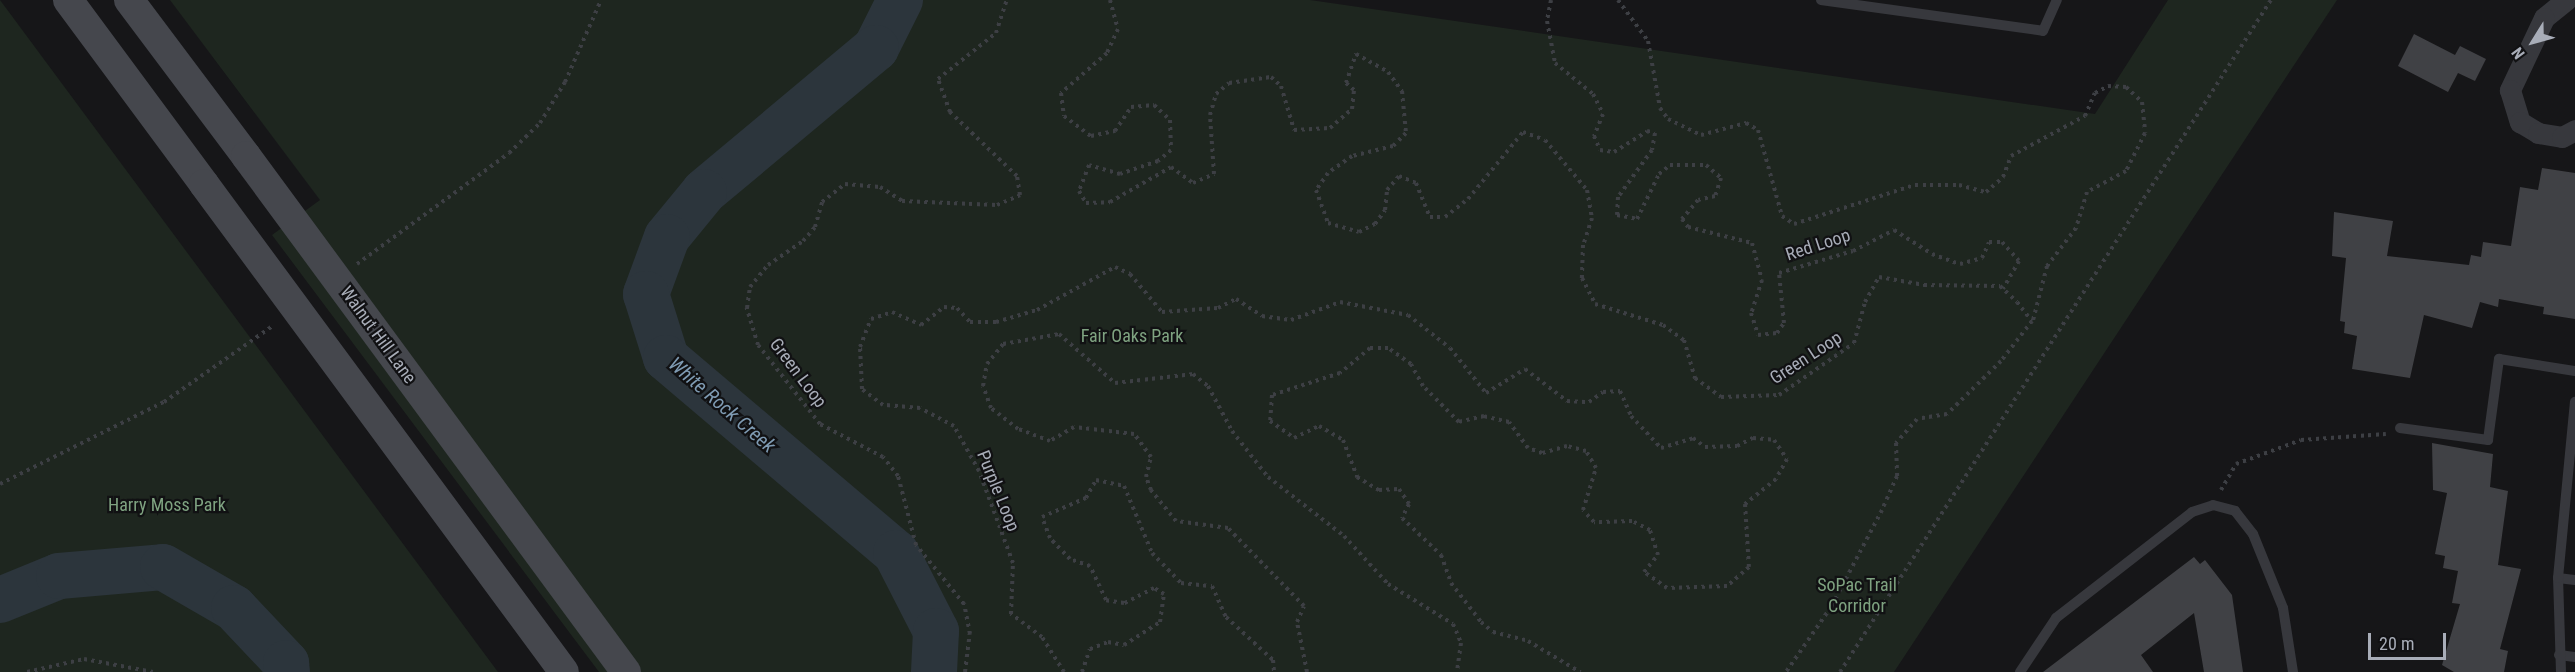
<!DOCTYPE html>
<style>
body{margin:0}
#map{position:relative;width:2575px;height:672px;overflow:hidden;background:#161618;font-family:"Roboto Condensed",sans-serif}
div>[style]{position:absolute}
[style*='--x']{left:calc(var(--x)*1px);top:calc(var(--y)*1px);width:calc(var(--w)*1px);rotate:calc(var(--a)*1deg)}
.green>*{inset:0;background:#1e261f}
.river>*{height:46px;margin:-23px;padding:0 23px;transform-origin:23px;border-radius:23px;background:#2c353c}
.building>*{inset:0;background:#404145}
.path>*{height:4px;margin-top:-2px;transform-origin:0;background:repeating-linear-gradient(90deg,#3d3f44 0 3px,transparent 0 7.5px)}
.lane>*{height:10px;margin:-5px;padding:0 5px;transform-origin:5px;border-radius:5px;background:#37383d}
.street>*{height:21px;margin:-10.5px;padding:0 10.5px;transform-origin:10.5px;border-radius:10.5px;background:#37383d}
.secondary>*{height:30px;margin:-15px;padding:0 15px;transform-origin:15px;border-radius:15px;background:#45474d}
.secondary-bridge>*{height:30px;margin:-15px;padding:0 15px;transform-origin:15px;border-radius:15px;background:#45474d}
span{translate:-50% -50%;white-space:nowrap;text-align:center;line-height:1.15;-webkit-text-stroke:4.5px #111113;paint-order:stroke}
.street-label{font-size:18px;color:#a8adb8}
.park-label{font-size:18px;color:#7fa381}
.water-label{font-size:20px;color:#7f9bb3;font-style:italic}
.north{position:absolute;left:2503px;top:12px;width:60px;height:60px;-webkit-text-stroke:4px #111113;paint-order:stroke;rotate:233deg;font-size:16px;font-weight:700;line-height:24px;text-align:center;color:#a8adb8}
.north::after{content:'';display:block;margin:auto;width:21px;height:27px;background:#a8adb8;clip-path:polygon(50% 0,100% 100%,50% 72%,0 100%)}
.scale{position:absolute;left:2368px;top:633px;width:78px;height:27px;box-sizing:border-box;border:3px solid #a8adb8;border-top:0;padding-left:8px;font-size:18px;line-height:21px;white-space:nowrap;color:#a8adb8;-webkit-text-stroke:4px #111113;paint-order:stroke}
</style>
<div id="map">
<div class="green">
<div style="clip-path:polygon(0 0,498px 672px,0 672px)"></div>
<div style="clip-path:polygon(170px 0,1310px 0,2095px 114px,2168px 0,2337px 0,1894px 672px,599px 672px,272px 235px,320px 200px)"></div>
</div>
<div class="river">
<div style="--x:900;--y:0;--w:54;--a:116.6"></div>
<div style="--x:876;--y:48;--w:224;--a:140.1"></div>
<div style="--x:704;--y:192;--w:58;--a:129.4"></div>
<div style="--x:667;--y:237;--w:61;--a:110.2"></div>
<div style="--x:646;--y:294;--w:67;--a:72.6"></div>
<div style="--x:666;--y:358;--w:302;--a:40.3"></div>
<div style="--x:896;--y:553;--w:88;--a:62.9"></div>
<div style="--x:936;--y:631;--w:41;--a:92.8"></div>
<div style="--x:0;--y:600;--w:64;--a:-22.1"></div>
<div style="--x:59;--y:576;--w:104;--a:-4.9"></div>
<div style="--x:163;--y:567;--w:82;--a:30"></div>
<div style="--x:234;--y:608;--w:76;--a:46.6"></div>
<div style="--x:286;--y:663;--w:9;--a:84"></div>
</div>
<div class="building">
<div style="clip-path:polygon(2414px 34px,2455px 55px,2460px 46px,2486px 59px,2475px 81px,2458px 73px,2448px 92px,2398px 66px)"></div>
<div style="clip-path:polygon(2542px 168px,2575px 173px,2575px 319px,2543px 314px,2544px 307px,2499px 299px,2498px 307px,2480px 302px,2472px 328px,2424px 315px,2410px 378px,2352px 369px,2357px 336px,2344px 333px,2345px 322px,2340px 321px,2346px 258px,2332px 256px,2334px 212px,2393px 221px,2387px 256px,2469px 265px,2471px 255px,2481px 257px,2483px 242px,2511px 246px,2520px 187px,2538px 190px)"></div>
<div style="clip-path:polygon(2432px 443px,2493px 454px,2490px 487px,2508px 491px,2498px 565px,2521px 569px,2500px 649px,2508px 651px,2504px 672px,2454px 672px,2442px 665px,2460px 604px,2452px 603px,2458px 571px,2443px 568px,2445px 556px,2435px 554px,2447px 493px,2433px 490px)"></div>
<div style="clip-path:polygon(2194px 557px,2200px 564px,2205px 560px,2232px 595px,2243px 672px,2204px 672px,2194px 613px,2141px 655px,2153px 672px,2043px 672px)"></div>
</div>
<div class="path">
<div style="--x:1110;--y:0;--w:30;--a:75"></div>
<div style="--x:1118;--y:29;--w:26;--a:115"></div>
<div style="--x:1107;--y:53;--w:61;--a:139"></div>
<div style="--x:1061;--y:93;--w:23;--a:83"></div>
<div style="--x:1064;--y:116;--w:34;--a:37"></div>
<div style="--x:1091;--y:136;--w:25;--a:-12"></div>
<div style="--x:1115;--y:131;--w:29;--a:-56"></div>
<div style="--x:1131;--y:107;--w:23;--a:-5"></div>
<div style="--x:1154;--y:105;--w:22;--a:43"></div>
<div style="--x:1170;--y:120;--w:30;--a:88"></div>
<div style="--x:1171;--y:150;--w:17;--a:140"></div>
<div style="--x:1158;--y:161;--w:40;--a:161.1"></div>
<div style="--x:1120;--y:174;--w:32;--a:-164"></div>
<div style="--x:1089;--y:165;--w:28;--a:111"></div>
<div style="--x:1079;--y:191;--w:14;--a:60"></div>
<div style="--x:1086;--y:203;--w:24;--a:-2"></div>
<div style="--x:1110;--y:202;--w:70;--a:-29.8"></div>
<div style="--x:1171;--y:167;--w:27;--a:36"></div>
<div style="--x:1193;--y:183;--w:23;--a:-23"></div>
<div style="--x:1214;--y:174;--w:59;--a:-93.9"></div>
<div style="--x:1210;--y:115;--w:22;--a:-74"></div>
<div style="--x:1216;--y:94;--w:17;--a:-40"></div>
<div style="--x:1229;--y:83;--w:42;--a:-8.1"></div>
<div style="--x:1271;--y:77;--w:13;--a:42"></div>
<div style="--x:1281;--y:86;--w:46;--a:73.5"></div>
<div style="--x:1294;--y:130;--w:36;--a:-3"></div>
<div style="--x:1330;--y:128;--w:29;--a:-41"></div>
<div style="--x:1352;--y:109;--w:19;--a:-84"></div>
<div style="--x:1354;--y:90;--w:11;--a:-139"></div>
<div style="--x:1346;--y:83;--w:31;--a:-71"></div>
<div style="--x:1356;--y:54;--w:37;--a:29"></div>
<div style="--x:1388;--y:72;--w:24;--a:54"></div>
<div style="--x:1402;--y:91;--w:42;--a:84.6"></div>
<div style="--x:1406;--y:133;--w:18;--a:135"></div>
<div style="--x:1393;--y:146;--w:42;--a:166.3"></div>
<div style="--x:1352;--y:156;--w:29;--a:145"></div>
<div style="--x:1328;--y:173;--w:21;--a:125"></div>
<div style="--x:1316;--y:190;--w:35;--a:70"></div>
<div style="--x:1328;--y:223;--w:32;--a:16"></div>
<div style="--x:1359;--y:232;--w:18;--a:-27"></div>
<div style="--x:1375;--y:224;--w:17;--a:-54"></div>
<div style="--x:1385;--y:210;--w:20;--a:-84"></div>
<div style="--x:1387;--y:190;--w:18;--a:-49"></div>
<div style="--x:1399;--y:176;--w:18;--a:22"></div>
<div style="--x:1416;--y:183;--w:37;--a:68"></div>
<div style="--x:1430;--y:217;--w:15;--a:0"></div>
<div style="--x:1445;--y:217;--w:29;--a:-38"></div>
<div style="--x:1468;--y:199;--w:87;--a:-50.6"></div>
<div style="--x:1523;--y:132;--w:23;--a:20"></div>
<div style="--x:1545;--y:140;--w:65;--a:50"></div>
<div style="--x:1587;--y:190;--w:28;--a:80"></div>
<div style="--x:1592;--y:218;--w:28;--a:108"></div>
<div style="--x:1583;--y:245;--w:33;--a:92"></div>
<div style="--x:1582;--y:278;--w:29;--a:63"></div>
<div style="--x:1595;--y:304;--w:71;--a:17.2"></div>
<div style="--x:1663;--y:325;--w:26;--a:36"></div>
<div style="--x:1684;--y:340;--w:40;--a:74"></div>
<div style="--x:1695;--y:378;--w:32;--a:36"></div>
<div style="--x:1721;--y:397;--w:58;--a:-2"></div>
<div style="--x:1779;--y:395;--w:91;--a:-34.7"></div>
<div style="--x:1854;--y:343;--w:42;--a:-75"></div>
<div style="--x:1865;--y:302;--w:29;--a:-61"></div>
<div style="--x:1879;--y:277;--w:46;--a:10.1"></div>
<div style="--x:1924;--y:285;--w:76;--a:0.8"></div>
<div style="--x:2000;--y:286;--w:23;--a:43"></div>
<div style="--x:2017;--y:302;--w:24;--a:52"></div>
<div style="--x:2032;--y:321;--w:51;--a:127.8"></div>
<div style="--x:2001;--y:361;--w:76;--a:135.5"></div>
<div style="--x:1947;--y:414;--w:30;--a:171"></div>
<div style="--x:1917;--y:419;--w:32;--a:131"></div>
<div style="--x:1896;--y:443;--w:33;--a:88"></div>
<div style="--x:1897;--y:476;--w:37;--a:114"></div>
<div style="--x:1882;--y:510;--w:110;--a:117.7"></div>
<div style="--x:1831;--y:607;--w:79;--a:124.7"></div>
<div style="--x:1551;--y:0;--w:21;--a:101"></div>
<div style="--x:1547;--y:21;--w:43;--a:79.2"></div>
<div style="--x:1555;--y:63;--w:49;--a:39.2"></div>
<div style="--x:1593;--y:94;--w:22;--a:63"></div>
<div style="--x:1603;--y:114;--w:24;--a:112"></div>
<div style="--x:1594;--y:136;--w:15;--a:67"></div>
<div style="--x:1600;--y:150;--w:14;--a:8"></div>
<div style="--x:1614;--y:152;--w:39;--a:-32"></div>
<div style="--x:1647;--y:131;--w:8;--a:14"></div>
<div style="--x:1655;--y:133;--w:17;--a:100"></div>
<div style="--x:1652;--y:150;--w:58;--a:125.9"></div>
<div style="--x:1618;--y:197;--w:18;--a:93"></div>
<div style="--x:1617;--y:215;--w:20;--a:11"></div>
<div style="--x:1637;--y:219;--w:50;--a:-63.9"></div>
<div style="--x:1659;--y:174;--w:14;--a:-39"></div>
<div style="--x:1670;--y:165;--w:36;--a:0"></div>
<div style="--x:1706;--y:165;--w:20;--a:41"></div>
<div style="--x:1721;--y:178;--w:19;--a:108"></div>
<div style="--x:1715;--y:196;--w:17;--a:167"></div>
<div style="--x:1698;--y:200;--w:25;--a:130"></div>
<div style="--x:1682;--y:219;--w:10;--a:53"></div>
<div style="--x:1688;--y:227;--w:66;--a:14"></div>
<div style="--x:1752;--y:243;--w:38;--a:75"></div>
<div style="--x:1762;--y:280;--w:35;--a:108"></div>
<div style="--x:1751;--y:313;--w:23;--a:72"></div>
<div style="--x:1758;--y:335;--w:19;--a:-6"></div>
<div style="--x:1777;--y:333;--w:12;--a:-55"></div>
<div style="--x:1784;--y:323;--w:50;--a:-95.7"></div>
<div style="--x:1779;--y:273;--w:77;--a:-16.6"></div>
<div style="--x:1853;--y:251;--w:46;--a:-27.1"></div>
<div style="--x:1894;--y:230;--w:45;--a:32.3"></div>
<div style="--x:1932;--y:254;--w:30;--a:20"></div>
<div style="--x:1960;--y:264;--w:23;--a:-15"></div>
<div style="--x:1982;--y:258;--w:17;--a:-66"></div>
<div style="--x:1989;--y:242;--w:13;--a:0"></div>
<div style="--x:2002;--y:242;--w:25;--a:48"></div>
<div style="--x:2019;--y:261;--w:32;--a:120"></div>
<div style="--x:1618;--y:0;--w:51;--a:53.8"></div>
<div style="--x:1648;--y:41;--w:68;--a:79.8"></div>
<div style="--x:1660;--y:108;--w:14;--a:54"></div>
<div style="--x:1668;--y:119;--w:37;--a:26"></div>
<div style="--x:1701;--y:135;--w:47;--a:-14.9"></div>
<div style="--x:1746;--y:123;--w:14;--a:30"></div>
<div style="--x:1758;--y:130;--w:89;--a:74.4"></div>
<div style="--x:1782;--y:216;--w:14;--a:34"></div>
<div style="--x:1794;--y:224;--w:127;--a:-17.9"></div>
<div style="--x:1915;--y:185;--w:44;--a:0"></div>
<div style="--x:1959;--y:185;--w:28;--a:15"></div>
<div style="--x:1986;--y:192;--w:23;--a:-41"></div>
<div style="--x:2003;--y:177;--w:22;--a:-69"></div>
<div style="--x:2011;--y:156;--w:84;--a:-28.4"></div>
<div style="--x:2085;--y:116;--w:25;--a:-67"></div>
<div style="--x:2095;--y:93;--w:15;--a:-28"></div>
<div style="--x:2108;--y:86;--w:18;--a:3"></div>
<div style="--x:2126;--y:87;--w:22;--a:43"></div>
<div style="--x:2142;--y:102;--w:31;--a:84"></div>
<div style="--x:2145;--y:133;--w:42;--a:116.6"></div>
<div style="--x:2126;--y:171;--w:44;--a:151.7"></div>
<div style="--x:2087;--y:192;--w:38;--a:107"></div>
<div style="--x:2076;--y:228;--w:48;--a:127.3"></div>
<div style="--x:2047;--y:266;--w:56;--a:104.5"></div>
<div style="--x:357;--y:264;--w:188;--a:-36.1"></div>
<div style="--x:509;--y:153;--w:43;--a:-44.1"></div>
<div style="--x:540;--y:123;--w:48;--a:-58.6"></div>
<div style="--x:565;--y:82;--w:90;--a:-66.3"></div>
<div style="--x:0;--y:484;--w:183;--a:-26.6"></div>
<div style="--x:164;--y:402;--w:134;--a:-35"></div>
<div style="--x:2221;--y:490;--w:30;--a:-60"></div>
<div style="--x:2236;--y:464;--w:69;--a:-20.3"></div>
<div style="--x:2301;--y:440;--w:85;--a:-4"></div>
<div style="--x:27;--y:672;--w:58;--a:-12.8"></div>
<div style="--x:84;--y:659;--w:70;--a:10.7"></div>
<div style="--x:965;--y:672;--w:38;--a:-83"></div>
<div style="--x:970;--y:634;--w:31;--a:-101"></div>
<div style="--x:964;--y:604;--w:76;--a:-129.1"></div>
<div style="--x:916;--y:545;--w:71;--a:-104.6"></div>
<div style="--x:898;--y:476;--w:24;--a:-128"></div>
<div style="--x:883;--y:457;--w:71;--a:-152.4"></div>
<div style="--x:820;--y:424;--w:100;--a:-128.1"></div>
<div style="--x:758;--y:345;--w:39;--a:-107"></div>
<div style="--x:747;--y:308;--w:21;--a:-82"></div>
<div style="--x:750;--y:287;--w:28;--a:-51"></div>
<div style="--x:768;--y:265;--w:42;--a:-34.4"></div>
<div style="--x:803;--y:241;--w:18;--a:-49"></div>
<div style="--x:815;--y:227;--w:26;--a:-74"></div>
<div style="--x:822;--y:202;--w:29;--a:-38"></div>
<div style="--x:845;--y:184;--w:35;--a:5"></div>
<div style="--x:880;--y:187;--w:26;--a:32"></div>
<div style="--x:902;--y:201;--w:95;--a:2.4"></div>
<div style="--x:997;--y:205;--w:25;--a:-23"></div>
<div style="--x:1020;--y:195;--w:19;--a:-99"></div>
<div style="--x:1017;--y:176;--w:93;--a:-136.3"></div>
<div style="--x:950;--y:112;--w:35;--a:-110"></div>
<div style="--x:938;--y:79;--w:74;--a:-38.4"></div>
<div style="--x:996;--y:33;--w:35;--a:-72"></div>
<div style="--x:1064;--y:672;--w:41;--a:-122.2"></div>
<div style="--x:1042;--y:637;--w:39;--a:-143"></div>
<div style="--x:1011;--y:614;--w:51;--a:-87.8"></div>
<div style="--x:1013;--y:563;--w:98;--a:-110.3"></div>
<div style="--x:979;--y:471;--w:51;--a:-119.1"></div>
<div style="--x:954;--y:426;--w:38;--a:-152"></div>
<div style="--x:920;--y:408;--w:37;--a:-175"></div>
<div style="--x:883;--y:405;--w:26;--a:-143"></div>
<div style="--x:862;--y:389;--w:42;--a:-92.7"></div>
<div style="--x:860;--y:347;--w:30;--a:-69"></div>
<div style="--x:871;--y:319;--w:22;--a:-18"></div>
<div style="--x:892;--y:312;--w:32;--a:24"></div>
<div style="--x:921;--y:325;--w:29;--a:-38"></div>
<div style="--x:944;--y:307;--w:13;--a:4"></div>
<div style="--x:957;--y:308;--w:19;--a:47"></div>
<div style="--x:970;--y:322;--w:26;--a:0"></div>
<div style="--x:996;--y:322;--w:43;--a:-16.3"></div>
<div style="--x:1037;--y:310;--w:89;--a:-28.9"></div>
<div style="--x:1115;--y:267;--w:17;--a:25"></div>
<div style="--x:1130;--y:274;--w:50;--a:49.9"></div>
<div style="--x:1162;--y:312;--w:56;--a:-4.1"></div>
<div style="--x:1218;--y:308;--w:20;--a:-27"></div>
<div style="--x:1236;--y:299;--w:31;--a:33"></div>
<div style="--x:1262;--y:316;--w:29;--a:8"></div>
<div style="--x:1291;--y:320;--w:52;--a:-20.2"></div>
<div style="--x:1340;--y:302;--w:69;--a:10.8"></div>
<div style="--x:1408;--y:315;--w:53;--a:38.2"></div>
<div style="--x:1450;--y:348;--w:58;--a:51.3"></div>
<div style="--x:1486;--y:393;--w:46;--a:-31.6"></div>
<div style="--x:1525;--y:369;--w:53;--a:37.3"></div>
<div style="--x:1567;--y:401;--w:22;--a:3"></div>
<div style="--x:1589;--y:402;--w:17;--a:-36"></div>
<div style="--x:1603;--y:392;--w:17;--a:-3"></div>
<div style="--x:1620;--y:391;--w:27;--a:66"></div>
<div style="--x:1631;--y:416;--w:44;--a:46.8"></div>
<div style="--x:1661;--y:448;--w:34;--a:-17"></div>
<div style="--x:1693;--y:438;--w:15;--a:37"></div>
<div style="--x:1705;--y:447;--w:32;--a:-2"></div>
<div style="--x:1737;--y:446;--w:18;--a:-27"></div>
<div style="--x:1753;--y:438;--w:21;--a:5"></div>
<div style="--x:1774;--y:440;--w:23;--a:56"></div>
<div style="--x:1787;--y:459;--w:23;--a:119"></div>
<div style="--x:1776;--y:479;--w:40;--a:141"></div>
<div style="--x:1745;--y:504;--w:63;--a:86.4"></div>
<div style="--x:1749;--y:567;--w:29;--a:139"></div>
<div style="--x:1727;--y:586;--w:60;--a:178.1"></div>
<div style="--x:1667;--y:588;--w:28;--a:-145"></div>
<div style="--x:1644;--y:572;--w:22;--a:-51"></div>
<div style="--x:1658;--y:555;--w:26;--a:-108"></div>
<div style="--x:1650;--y:530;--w:20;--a:-153"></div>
<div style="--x:1632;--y:521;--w:38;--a:178"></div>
<div style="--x:1594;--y:522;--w:16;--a:-133"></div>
<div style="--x:1583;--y:510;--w:44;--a:-72.8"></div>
<div style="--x:1596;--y:468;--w:20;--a:-120"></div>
<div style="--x:1586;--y:451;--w:20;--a:-165"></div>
<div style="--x:1567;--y:446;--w:26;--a:164"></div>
<div style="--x:1542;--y:453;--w:15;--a:-160"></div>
<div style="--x:1528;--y:448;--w:32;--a:-126"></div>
<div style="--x:1509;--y:422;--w:26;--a:-167"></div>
<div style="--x:1484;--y:416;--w:26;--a:167"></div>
<div style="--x:1459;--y:422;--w:51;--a:-135"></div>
<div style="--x:1423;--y:386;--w:25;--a:-119"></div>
<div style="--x:1411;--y:364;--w:28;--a:-145"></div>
<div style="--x:1388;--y:348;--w:18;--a:180"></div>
<div style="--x:1370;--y:348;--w:39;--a:140"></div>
<div style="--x:1340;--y:373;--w:71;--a:162.1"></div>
<div style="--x:1272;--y:395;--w:26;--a:94"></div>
<div style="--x:1270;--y:421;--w:29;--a:35"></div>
<div style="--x:1294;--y:438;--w:28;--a:-26"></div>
<div style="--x:1319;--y:426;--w:28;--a:30"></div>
<div style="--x:1343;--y:440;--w:40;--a:69"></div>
<div style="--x:1357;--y:477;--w:26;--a:31"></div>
<div style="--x:1379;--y:490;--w:20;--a:-3"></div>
<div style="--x:1399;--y:489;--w:18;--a:56"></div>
<div style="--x:1409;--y:504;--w:16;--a:117"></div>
<div style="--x:1402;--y:518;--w:54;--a:43.5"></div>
<div style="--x:1441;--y:555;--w:30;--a:70"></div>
<div style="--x:1451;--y:583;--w:49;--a:52.4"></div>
<div style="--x:1481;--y:622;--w:16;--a:40"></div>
<div style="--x:1493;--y:632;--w:36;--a:14"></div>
<div style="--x:1528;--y:641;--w:61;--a:30.8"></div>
<div style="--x:1082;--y:672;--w:24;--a:-71"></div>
<div style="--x:1090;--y:649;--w:19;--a:-21"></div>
<div style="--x:1108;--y:642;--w:16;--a:11"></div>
<div style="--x:1124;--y:645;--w:43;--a:-32.6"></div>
<div style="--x:1160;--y:622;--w:28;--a:-82"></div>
<div style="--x:1164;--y:594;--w:12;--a:-149"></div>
<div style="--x:1154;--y:588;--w:34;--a:153"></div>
<div style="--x:1124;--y:603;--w:18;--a:-171"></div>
<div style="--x:1106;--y:600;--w:38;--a:-115"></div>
<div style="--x:1090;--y:566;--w:21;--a:-161"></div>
<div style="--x:1070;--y:559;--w:29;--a:-134"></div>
<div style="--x:1050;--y:538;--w:22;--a:-111"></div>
<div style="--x:1042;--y:517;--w:48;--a:-23.4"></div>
<div style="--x:1086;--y:498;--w:21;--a:-61"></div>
<div style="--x:1096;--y:480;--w:29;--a:12"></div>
<div style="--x:1124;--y:486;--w:73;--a:67.3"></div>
<div style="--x:1152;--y:553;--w:42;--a:46"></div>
<div style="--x:1181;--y:583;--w:31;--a:6"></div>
<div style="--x:1212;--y:586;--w:34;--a:66"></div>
<div style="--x:1226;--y:617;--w:64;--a:42.5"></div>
<div style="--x:1273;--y:660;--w:12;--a:85"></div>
<div style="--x:1307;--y:672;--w:51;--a:-101.3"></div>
<div style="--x:1297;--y:622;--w:17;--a:-66"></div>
<div style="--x:1304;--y:606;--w:109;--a:-134.3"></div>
<div style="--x:1228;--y:528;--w:52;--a:-172.3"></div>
<div style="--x:1176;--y:521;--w:40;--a:-129"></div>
<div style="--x:1151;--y:490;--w:14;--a:-111"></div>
<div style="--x:1146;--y:477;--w:21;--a:-76"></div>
<div style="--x:1151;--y:457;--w:29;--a:-126"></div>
<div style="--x:1134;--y:434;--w:60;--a:-173.3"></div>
<div style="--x:1074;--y:427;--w:28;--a:150"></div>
<div style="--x:1050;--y:441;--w:34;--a:-159"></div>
<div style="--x:1018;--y:429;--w:34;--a:-142"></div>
<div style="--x:991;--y:408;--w:23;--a:-110"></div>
<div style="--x:983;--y:386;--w:22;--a:-80"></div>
<div style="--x:987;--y:364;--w:26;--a:-51"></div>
<div style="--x:1003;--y:344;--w:57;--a:-10.1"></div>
<div style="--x:1059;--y:334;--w:74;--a:41.2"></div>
<div style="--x:1115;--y:383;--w:79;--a:-6.6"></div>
<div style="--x:1193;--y:374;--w:19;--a:39"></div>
<div style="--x:1208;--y:386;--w:51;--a:61.9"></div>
<div style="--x:1232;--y:431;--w:58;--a:52"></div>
<div style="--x:1268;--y:477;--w:96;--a:37.8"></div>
<div style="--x:1344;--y:536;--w:65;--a:47.5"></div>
<div style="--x:1388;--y:584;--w:76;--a:31.6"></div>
<div style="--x:1453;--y:624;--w:21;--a:67"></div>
<div style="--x:1461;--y:643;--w:29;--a:98"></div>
<div style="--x:1840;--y:672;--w:798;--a:-57.33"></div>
</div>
<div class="lane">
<div style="--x:1821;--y:0;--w:224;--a:7.9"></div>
<div style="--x:2043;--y:31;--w:34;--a:-66"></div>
<div style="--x:2400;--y:428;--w:89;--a:7.8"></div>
<div style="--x:2488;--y:440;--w:82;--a:-82.3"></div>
<div style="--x:2499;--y:359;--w:77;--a:9"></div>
<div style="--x:2558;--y:578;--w:17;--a:7"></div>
<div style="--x:2559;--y:655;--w:16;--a:7"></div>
<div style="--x:2020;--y:672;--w:65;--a:-56.3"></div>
<div style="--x:2056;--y:618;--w:172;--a:-37.9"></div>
<div style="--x:2192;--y:512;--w:22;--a:-18"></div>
<div style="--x:2213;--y:505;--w:23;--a:15"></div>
<div style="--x:2235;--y:511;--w:29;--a:52"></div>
<div style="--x:2253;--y:534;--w:80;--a:67.9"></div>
<div style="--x:2283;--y:608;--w:65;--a:81.1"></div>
<div style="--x:2561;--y:672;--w:94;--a:-91.8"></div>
<div style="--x:2558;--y:578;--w:177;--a:-84.5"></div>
</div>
<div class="street">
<div style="--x:2566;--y:0;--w:28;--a:141"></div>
<div style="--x:2544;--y:18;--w:80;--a:115.3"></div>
<div style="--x:2510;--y:90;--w:34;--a:73"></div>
<div style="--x:2520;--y:122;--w:21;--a:31"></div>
<div style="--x:2538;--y:133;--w:24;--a:9"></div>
<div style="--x:2562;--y:137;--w:15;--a:-28"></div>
</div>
<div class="secondary">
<div style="--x:68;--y:0;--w:229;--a:53.5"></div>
<div style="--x:129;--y:0;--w:195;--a:53.1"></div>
</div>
<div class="secondary-bridge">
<div style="--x:246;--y:156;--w:641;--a:53.63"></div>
<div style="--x:204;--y:184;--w:606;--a:53.58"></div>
</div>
<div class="street-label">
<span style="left:1818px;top:245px;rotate:-18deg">Red Loop</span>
<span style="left:378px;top:335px;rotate:54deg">Walnut Hill Lane</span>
<span style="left:1806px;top:358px;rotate:-33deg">Green Loop</span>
<span style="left:798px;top:373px;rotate:53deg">Green Loop</span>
<span style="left:998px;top:491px;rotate:68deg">Purple Loop</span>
</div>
<div class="park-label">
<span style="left:1132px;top:336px">Fair Oaks Park</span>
<span style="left:167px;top:505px">Harry Moss Park</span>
<span style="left:1857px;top:596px">SoPac Trail<br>Corridor</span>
</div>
<div class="water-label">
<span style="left:722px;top:405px;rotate:41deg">White Rock Creek</span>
</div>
<div class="north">N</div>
<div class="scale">20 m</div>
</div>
